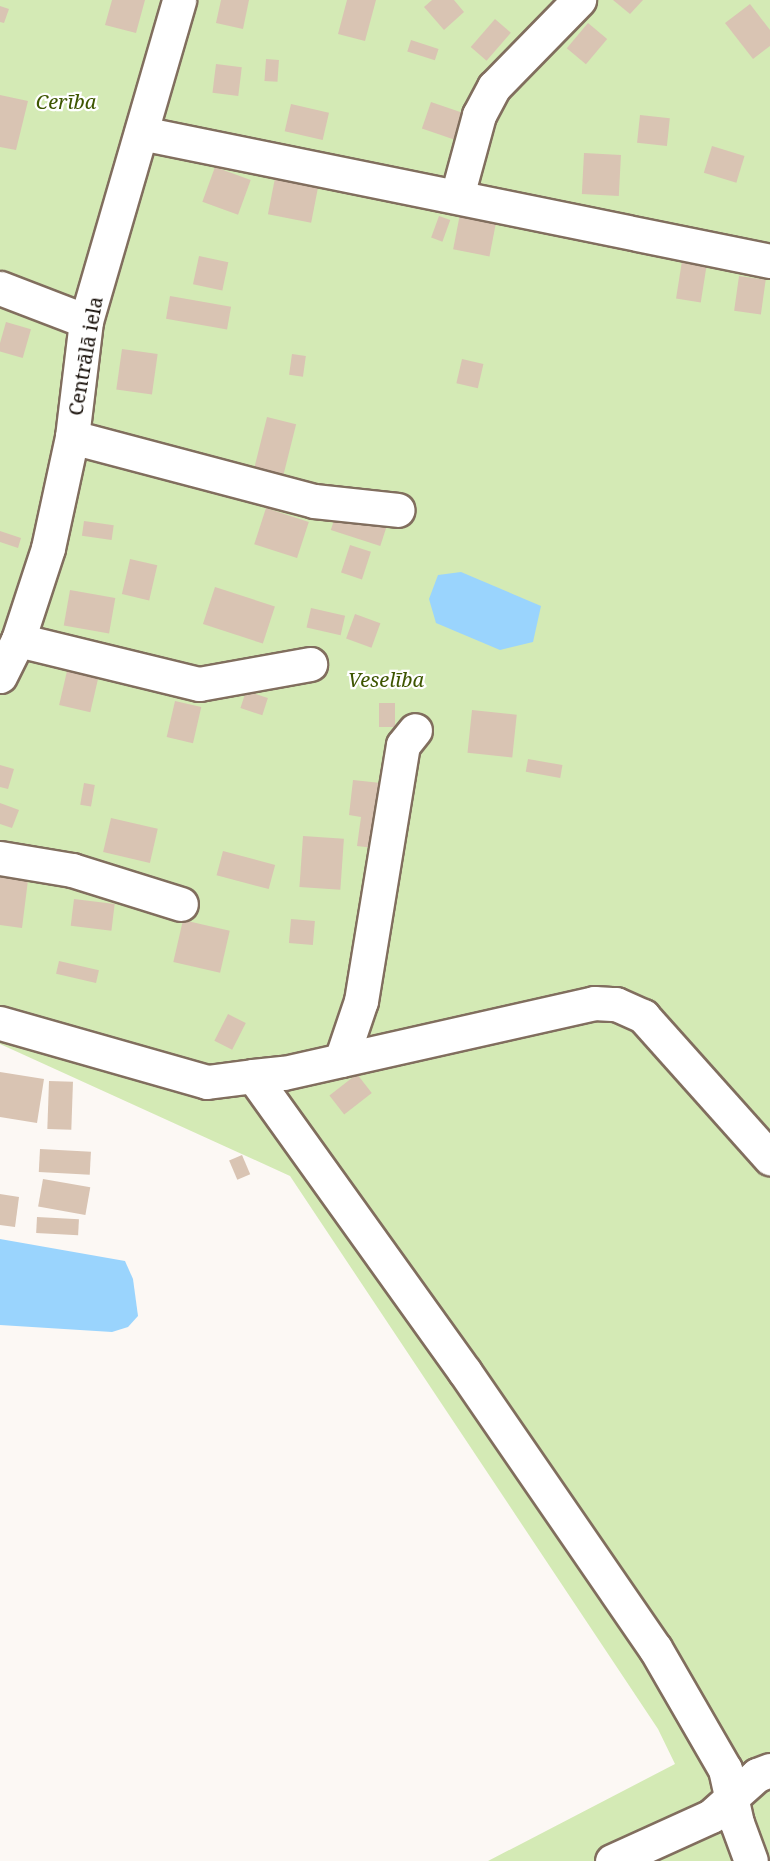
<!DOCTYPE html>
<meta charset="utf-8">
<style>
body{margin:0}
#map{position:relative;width:770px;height:1861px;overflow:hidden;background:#fcf8f4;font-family:"Noto Serif",serif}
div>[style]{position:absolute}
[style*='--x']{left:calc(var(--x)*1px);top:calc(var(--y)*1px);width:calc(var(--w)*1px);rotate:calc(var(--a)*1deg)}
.green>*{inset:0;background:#d4eab5}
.water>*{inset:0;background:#9ad4fd}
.building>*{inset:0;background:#d9c4b3;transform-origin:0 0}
.roads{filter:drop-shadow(2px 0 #816e5e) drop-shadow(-2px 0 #816e5e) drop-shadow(0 2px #816e5e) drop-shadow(0 -2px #816e5e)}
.minor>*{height:33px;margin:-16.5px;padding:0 16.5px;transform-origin:16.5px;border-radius:16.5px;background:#fff}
span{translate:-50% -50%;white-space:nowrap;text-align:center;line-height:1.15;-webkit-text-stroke:4.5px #fff;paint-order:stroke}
.park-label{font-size:20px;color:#3d5500;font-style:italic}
.street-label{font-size:20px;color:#170f09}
</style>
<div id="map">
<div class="green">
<div style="clip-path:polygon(0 0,770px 0,770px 1861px,488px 1861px,675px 1764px,658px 1729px,290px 1176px,0 1044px)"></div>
</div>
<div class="water">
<div style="clip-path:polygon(461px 572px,541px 606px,533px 642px,500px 650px,436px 623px,429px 599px,438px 575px)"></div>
<div style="clip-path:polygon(0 1239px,125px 1261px,133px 1279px,138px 1316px,128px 1327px,112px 1332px,0 1325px)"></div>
</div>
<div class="building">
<div style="clip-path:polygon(112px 0,145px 0,136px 33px,105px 25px)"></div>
<div style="clip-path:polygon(221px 0,249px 0,243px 29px,216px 23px)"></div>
<div style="clip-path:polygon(347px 0,376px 0,365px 41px,338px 34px)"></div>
<div style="clip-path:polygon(432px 0,454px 0,464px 12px,444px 30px,424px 7px)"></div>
<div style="clip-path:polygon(613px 0,643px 0,630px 14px)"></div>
<div style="clip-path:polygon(750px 4px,770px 30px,770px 46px,753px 59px,725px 23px)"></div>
<div style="clip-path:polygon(0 6px,9px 9px,4px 23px,0 22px)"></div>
<div style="left:495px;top:19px;width:21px;height:37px;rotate:41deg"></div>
<div style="left:588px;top:23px;width:25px;height:33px;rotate:40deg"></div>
<div style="left:411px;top:40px;width:29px;height:12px;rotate:18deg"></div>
<div style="left:266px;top:59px;width:13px;height:22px;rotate:4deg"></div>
<div style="left:216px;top:64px;width:26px;height:29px;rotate:7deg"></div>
<div style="clip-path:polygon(0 95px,28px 101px,16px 150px,0 147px)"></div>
<div style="left:431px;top:102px;width:34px;height:28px;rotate:19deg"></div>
<div style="left:291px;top:104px;width:39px;height:28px;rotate:13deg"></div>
<div style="left:640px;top:115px;width:30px;height:28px;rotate:6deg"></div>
<div style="left:712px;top:146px;width:34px;height:28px;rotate:17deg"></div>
<div style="left:584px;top:153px;width:37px;height:41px;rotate:3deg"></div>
<div style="left:215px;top:167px;width:38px;height:37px;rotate:20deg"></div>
<div style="left:275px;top:178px;width:44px;height:37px;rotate:11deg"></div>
<div style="left:460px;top:214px;width:37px;height:36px;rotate:11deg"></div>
<div style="left:439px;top:216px;width:12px;height:23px;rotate:20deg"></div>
<div style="left:199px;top:256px;width:30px;height:29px;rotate:12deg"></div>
<div style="left:682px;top:261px;width:25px;height:38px;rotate:9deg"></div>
<div style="left:739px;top:276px;width:27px;height:35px;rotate:8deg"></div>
<div style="left:170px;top:296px;width:62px;height:23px;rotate:10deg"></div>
<div style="left:6px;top:322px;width:26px;height:30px;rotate:16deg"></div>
<div style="left:122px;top:349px;width:36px;height:41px;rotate:8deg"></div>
<div style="left:292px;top:354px;width:14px;height:21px;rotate:8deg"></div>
<div style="left:462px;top:359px;width:22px;height:25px;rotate:13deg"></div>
<div style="left:267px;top:417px;width:30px;height:52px;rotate:14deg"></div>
<div style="left:266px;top:508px;width:45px;height:38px;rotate:18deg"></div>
<div style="left:337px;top:511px;width:52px;height:20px;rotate:18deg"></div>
<div style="left:84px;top:521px;width:30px;height:15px;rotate:8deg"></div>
<div style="clip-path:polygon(0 531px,21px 538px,18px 548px,0 542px)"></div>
<div style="left:350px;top:545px;width:22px;height:29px;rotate:18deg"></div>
<div style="left:130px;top:559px;width:28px;height:36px;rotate:13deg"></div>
<div style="left:215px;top:587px;width:63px;height:39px;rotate:18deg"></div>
<div style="left:70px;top:590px;width:46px;height:36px;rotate:10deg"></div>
<div style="left:311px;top:608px;width:35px;height:20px;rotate:13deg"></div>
<div style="left:355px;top:614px;width:27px;height:26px;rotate:20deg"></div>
<div style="left:67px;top:671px;width:32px;height:35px;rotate:13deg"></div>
<div style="left:246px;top:691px;width:23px;height:18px;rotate:18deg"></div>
<div style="left:175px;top:701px;width:27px;height:37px;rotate:13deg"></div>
<div style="left:379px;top:703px;width:16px;height:24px"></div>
<div style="left:472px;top:710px;width:45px;height:43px;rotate:6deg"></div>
<div style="left:528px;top:759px;width:35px;height:13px;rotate:10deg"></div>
<div style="clip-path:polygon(0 765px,14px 769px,8px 789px,0 787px)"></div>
<div style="clip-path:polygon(353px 780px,390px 784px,382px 849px,357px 846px,361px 817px,349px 815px)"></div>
<div style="left:84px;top:783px;width:11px;height:22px;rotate:10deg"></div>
<div style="clip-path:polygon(0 803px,19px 810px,12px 828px,0 824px)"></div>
<div style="left:111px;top:818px;width:48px;height:35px;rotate:13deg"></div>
<div style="left:303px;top:836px;width:41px;height:51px;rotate:4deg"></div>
<div style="left:223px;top:851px;width:54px;height:25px;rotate:15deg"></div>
<div style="clip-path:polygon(0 877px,28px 880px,22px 928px,0 925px)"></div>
<div style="left:74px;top:899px;width:41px;height:27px;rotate:7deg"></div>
<div style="left:291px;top:919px;width:24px;height:24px;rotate:5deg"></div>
<div style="left:183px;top:920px;width:48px;height:43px;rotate:13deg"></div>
<div style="left:59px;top:961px;width:41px;height:13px;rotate:13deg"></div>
<div style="left:228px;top:1014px;width:20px;height:30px;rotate:27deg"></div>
<div style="clip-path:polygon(0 1072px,44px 1079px,37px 1123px,0 1117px)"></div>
<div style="left:357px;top:1074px;width:24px;height:35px;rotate:52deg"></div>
<div style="left:49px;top:1081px;width:24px;height:48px;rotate:2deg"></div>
<div style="left:40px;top:1149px;width:51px;height:23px;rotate:3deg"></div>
<div style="left:242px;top:1155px;width:21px;height:14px;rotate:67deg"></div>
<div style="left:43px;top:1179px;width:48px;height:28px;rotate:10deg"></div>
<div style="clip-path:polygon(0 1194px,19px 1197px,15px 1227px,0 1225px)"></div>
<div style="left:37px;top:1217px;width:42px;height:16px;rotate:3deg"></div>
</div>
<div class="roads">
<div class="minor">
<div style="--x:141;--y:133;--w:642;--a:11.5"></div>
<div style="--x:457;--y:196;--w:84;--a:-74.8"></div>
<div style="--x:479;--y:115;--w:32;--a:-62"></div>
<div style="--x:494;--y:87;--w:122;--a:-45.7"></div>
<div style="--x:0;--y:288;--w:92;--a:21"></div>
<div style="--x:72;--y:437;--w:250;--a:14.8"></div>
<div style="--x:314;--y:501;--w:84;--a:6.1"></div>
<div style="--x:18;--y:640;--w:186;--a:13.7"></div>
<div style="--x:199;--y:684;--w:113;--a:-10.2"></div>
<div style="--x:0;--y:676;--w:40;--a:-63.4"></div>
<div style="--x:18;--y:640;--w:97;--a:-71.9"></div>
<div style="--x:48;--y:548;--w:114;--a:-77.8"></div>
<div style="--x:72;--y:437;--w:117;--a:-83.1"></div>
<div style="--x:86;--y:321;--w:334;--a:-73.8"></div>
<div style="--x:0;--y:858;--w:73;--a:9.5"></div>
<div style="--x:72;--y:870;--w:114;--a:17.3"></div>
<div style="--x:0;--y:1023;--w:215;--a:15.9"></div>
<div style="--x:207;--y:1082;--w:46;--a:-7.4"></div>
<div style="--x:253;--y:1076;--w:364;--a:54.4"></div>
<div style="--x:465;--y:1372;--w:335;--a:55.5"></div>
<div style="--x:655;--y:1648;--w:140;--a:60"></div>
<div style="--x:725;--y:1769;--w:55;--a:77.5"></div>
<div style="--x:737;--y:1823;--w:40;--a:69.8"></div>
<div style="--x:341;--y:1060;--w:62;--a:-71.3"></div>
<div style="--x:361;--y:1001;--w:259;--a:-80.7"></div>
<div style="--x:403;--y:745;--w:19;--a:-51"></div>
<div style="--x:253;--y:1076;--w:31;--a:-6"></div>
<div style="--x:284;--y:1073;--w:318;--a:-12.7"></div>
<div style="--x:594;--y:1003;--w:22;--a:3"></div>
<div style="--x:616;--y:1004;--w:30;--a:24"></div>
<div style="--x:643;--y:1016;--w:191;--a:48.2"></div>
<div style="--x:612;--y:1861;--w:109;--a:-24.4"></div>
<div style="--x:711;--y:1816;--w:62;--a:-41.7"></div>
<div style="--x:757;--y:1775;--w:14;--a:-21"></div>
</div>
</div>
<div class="park-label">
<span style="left:66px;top:101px">Cerība</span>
<span style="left:386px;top:679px">Veselība</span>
</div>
<div class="street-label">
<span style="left:85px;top:356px;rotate:-80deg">Centrālā iela</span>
</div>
</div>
